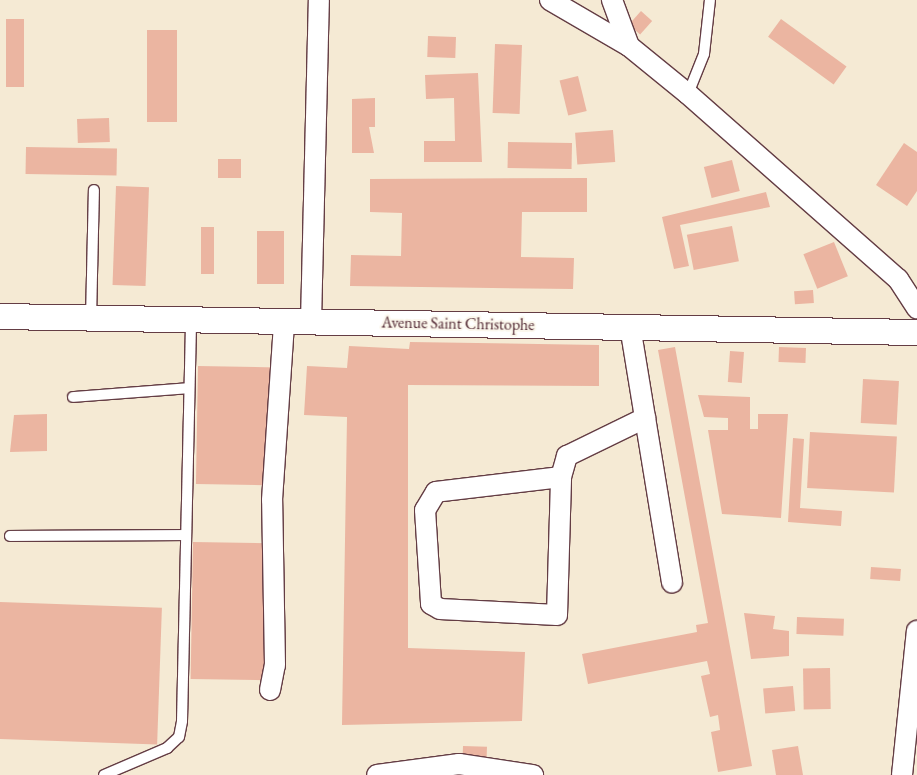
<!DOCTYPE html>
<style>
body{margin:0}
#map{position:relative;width:917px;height:775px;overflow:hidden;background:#f5ead4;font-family:"EB Garamond",serif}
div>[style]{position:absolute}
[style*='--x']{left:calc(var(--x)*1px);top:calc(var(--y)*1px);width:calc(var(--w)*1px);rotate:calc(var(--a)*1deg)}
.building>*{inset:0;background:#ebb5a1;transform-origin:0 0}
.roads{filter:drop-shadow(1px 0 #643d44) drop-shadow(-1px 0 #643d44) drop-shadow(0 1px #643d44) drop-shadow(0 -1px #643d44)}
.service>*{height:10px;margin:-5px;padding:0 5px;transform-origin:5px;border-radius:5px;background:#fff}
.minor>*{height:20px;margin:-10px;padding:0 10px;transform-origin:10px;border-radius:10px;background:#fff}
.tertiary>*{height:25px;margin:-12.5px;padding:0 12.5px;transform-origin:12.5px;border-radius:12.5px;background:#fff}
span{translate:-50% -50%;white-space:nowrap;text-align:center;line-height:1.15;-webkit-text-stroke:4px #fbf7ec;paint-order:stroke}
.street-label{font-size:16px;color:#4a1f2b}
</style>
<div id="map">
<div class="building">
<div style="left:641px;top:11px;width:15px;height:18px;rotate:42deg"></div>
<div style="left:6px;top:19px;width:18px;height:68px"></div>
<div style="left:781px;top:19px;width:81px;height:22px;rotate:36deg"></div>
<div style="left:147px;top:30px;width:30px;height:92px"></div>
<div style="left:428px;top:36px;width:28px;height:21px;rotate:2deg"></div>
<div style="left:495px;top:44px;width:27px;height:69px;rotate:2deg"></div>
<div style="clip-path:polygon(478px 73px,482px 162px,424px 162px,424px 141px,455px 141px,454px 98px,426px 99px,425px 75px)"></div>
<div style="left:578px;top:76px;width:36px;height:19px;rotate:76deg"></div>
<div style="clip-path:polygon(375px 98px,375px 127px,369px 127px,374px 153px,352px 153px,352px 99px)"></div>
<div style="left:109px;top:118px;width:24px;height:32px;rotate:88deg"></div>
<div style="left:613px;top:130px;width:32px;height:38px;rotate:86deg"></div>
<div style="left:508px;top:142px;width:64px;height:26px;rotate:1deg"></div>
<div style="clip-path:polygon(904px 143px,917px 152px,917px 191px,907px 206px,876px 185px)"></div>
<div style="left:26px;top:147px;width:91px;height:27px;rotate:1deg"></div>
<div style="left:218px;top:159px;width:23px;height:19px"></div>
<div style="left:732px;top:160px;width:32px;height:29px;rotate:76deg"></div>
<div style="clip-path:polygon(587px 178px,587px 212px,522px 212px,521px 257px,574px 258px,573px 289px,350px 286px,351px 255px,401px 256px,402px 213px,370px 212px,370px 179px)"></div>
<div style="left:116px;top:186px;width:33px;height:99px;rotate:2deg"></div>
<div style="clip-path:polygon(766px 192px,770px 207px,680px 225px,689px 266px,674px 269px,662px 217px)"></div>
<div style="left:732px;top:226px;width:36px;height:46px;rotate:79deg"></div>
<div style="left:201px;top:227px;width:13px;height:47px"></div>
<div style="left:257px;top:231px;width:27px;height:53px"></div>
<div style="left:834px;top:242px;width:37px;height:33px;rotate:68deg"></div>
<div style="left:813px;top:290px;width:13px;height:19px;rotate:86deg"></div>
<div style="clip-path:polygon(410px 342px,599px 345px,599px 386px,408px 385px,408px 648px,525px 652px,522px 721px,342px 725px,347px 417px,304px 415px,307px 366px,347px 368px,349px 346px,409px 349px)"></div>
<div style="clip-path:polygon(675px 347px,752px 766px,718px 772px,711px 732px,720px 730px,718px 715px,710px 717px,701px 676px,710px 674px,707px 661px,588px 684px,582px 654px,697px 632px,696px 625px,708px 623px,658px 350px)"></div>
<div style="left:779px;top:347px;width:27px;height:15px;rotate:2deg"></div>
<div style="left:730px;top:351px;width:14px;height:31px;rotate:4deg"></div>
<div style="left:198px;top:366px;width:80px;height:118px;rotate:1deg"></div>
<div style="left:863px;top:379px;width:36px;height:44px;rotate:3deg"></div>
<div style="clip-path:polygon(698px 395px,750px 397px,750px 429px,758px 429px,758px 414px,788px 414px,781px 518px,722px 514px,708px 430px,728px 430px,728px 418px,704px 417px)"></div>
<div style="clip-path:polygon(47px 414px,47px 451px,10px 452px,14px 415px)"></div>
<div style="left:810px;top:432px;width:87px;height:56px;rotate:3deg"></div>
<div style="clip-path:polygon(793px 438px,804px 439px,800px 508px,842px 511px,841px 526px,788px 522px)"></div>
<div style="left:193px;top:542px;width:77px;height:137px;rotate:1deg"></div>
<div style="left:871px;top:567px;width:30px;height:12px;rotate:4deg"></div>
<div style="left:0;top:602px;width:162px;height:137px;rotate:2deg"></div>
<div style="clip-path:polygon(744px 613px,775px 616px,773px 629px,789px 631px,789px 656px,751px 659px)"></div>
<div style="left:797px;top:617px;width:47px;height:17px;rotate:2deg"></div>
<div style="left:830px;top:668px;width:41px;height:27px;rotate:89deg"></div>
<div style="left:793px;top:686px;width:25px;height:30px;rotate:85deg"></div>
<div style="left:463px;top:746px;width:24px;height:11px;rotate:2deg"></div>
<div style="clip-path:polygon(798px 746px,803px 775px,776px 775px,772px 750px)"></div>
</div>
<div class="roads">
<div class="service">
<div style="--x:688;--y:94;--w:43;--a:-68.2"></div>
<div style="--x:704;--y:54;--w:54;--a:-83.7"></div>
<div style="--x:91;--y:319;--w:129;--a:-88.7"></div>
<div style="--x:73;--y:397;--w:116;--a:-4.4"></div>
<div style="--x:10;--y:536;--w:176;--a:-0.3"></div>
<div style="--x:104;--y:775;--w:69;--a:-23.2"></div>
<div style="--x:167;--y:748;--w:16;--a:-43"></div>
<div style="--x:179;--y:737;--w:16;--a:-79"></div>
<div style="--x:182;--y:721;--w:400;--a:-88.7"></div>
</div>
<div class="minor">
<div style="--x:550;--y:0;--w:91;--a:30.2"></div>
<div style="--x:629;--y:46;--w:76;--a:39.1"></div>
<div style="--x:688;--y:94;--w:280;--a:41.4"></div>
<div style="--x:898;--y:279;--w:35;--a:57"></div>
<div style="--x:612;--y:0;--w:49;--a:69.7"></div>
<div style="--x:311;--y:322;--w:322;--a:-88.6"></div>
<div style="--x:630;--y:326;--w:260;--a:80.7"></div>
<div style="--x:561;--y:477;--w:126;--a:173.2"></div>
<div style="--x:436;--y:492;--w:21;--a:121"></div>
<div style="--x:425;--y:510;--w:94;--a:86.3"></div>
<div style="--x:431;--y:604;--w:10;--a:29"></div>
<div style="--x:440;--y:609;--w:117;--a:2.9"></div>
<div style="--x:557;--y:615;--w:138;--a:-88.3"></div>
<div style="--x:561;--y:477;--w:22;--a:-74"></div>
<div style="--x:567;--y:456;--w:87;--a:-26"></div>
<div style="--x:270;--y:690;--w:25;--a:-79"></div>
<div style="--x:275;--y:665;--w:165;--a:-91"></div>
<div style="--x:272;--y:500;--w:178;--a:-86.1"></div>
<div style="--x:377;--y:775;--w:83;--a:-7.6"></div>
<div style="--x:459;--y:764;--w:75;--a:8.5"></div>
<div style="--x:902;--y:775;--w:145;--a:-84.1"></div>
</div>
<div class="tertiary">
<div style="--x:0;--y:316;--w:917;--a:1"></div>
</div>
</div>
<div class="street-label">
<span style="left:458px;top:324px;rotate:1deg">Avenue Saint Christophe</span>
</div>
</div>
